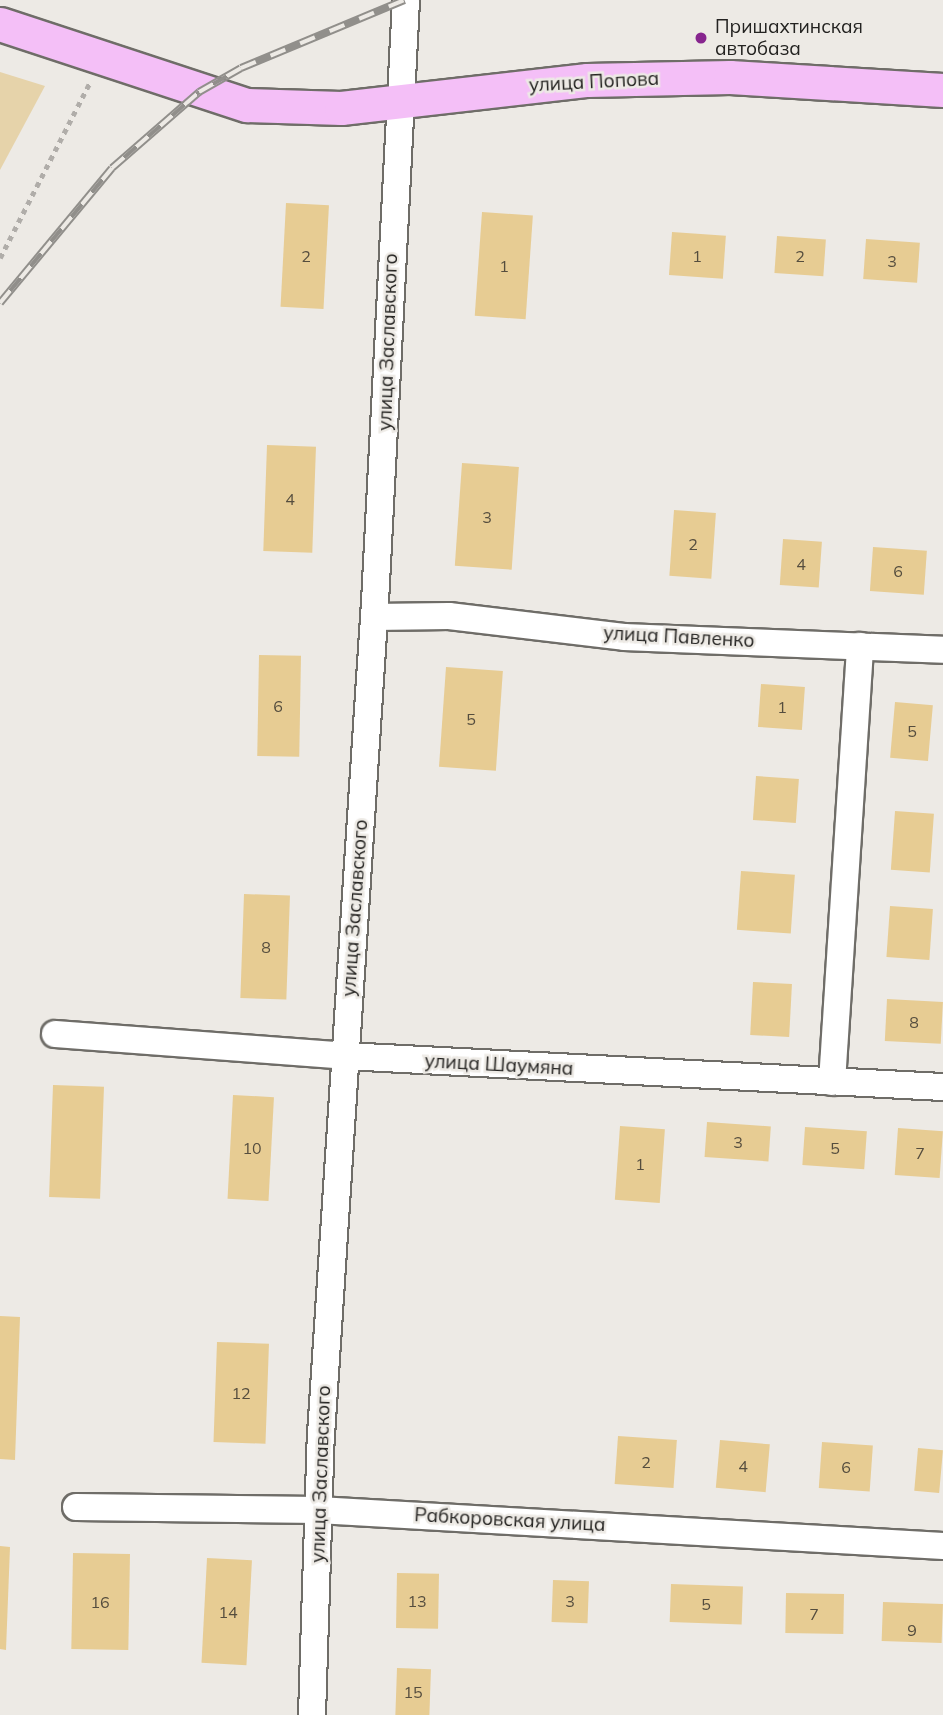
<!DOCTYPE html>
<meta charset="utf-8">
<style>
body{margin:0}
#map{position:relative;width:943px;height:1715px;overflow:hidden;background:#edeae5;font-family:Mulish,sans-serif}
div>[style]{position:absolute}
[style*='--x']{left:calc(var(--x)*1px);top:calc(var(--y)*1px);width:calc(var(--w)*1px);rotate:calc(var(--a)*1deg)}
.green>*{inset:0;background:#e6d3aa}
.building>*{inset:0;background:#e7cc93;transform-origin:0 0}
.path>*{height:4.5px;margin-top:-2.25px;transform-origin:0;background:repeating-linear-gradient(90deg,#b0ada9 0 5px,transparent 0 10px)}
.roads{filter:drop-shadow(2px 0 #6f6d68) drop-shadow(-2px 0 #6f6d68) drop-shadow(0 2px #6f6d68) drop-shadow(0 -2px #6f6d68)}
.minor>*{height:26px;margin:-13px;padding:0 13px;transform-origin:13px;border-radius:13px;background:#fff}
.major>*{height:33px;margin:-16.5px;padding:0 16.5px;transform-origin:16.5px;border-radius:16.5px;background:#f4bff7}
.rail>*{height:8px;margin-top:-4px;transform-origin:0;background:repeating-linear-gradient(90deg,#edeae5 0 16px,#918f8b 0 32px);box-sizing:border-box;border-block:2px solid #918f8b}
.dots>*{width:19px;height:19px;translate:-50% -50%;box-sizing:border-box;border:4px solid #edeae5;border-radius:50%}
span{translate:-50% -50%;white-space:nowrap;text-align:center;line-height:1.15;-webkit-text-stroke:5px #edeae5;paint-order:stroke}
.number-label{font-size:16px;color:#554d3e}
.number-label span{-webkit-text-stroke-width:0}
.poi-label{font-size:19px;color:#242321}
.left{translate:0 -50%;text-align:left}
.street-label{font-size:19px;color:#242321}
</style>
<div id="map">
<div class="green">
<div style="clip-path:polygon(0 72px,45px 86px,0 170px)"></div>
</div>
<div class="building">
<div style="left:286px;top:203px;width:43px;height:104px;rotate:3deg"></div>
<div style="left:482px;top:212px;width:51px;height:104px;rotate:4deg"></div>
<div style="left:672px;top:232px;width:54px;height:43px;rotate:4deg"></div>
<div style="left:777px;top:236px;width:49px;height:37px;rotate:4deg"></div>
<div style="left:866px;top:239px;width:54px;height:40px;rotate:4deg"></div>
<div style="left:267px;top:445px;width:49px;height:106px;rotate:2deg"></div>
<div style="left:462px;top:463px;width:57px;height:103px;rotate:4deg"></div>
<div style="left:674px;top:510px;width:42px;height:66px;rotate:4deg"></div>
<div style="left:783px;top:539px;width:39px;height:46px;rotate:4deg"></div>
<div style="left:873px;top:547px;width:54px;height:44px;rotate:4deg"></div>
<div style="left:259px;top:655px;width:42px;height:101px;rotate:1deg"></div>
<div style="left:446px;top:667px;width:57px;height:100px;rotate:4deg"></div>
<div style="left:761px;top:684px;width:44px;height:43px;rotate:4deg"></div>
<div style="left:895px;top:702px;width:38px;height:56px;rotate:5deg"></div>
<div style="left:756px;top:776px;width:43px;height:44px;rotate:4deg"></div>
<div style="left:895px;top:811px;width:39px;height:59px;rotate:4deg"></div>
<div style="left:741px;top:871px;width:54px;height:59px;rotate:4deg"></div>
<div style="left:244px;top:894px;width:46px;height:104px;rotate:2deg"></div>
<div style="left:890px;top:906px;width:43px;height:51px;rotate:4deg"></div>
<div style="left:753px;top:982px;width:39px;height:53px;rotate:3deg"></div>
<div style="left:887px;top:999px;width:56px;height:42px;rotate:3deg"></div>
<div style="left:53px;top:1085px;width:51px;height:112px;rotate:2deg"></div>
<div style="left:233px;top:1095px;width:41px;height:104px;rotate:3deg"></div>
<div style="left:707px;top:1122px;width:64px;height:35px;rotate:4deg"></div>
<div style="left:620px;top:1126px;width:45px;height:74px;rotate:4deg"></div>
<div style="left:805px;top:1127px;width:62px;height:38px;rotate:4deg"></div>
<div style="left:898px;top:1128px;width:45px;height:47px;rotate:4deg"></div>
<div style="clip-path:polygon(0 1316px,20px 1317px,15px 1460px,0 1459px)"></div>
<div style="left:217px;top:1342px;width:52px;height:100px;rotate:2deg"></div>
<div style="left:618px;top:1436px;width:59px;height:48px;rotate:4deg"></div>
<div style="left:720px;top:1440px;width:50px;height:48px;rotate:5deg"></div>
<div style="left:822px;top:1442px;width:51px;height:46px;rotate:4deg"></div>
<div style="left:918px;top:1448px;width:25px;height:43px;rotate:5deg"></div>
<div style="clip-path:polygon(0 1546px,10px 1547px,6px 1650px,0 1649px)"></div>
<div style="left:73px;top:1553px;width:57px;height:96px;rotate:1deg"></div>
<div style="left:207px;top:1558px;width:45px;height:105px;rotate:3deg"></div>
<div style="left:397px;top:1573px;width:42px;height:55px;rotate:1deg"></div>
<div style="left:553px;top:1580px;width:36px;height:42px;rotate:2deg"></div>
<div style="left:671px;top:1584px;width:72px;height:38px;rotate:2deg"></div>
<div style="left:786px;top:1593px;width:58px;height:40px;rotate:1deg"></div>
<div style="left:883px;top:1602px;width:60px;height:39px;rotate:2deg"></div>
<div style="left:397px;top:1668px;width:34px;height:47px;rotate:2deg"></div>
</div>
<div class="path">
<div style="--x:0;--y:258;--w:198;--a:-62.9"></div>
</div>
<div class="roads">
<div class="minor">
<div style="--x:374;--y:617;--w:75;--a:-0.8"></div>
<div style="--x:449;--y:616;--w:176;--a:6.8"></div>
<div style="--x:624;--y:637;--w:319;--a:2.3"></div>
<div style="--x:55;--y:1034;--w:291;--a:4.3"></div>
<div style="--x:345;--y:1056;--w:599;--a:2.97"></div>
<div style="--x:832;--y:1082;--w:437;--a:-86.3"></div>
<div style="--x:76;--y:1507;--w:242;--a:0.7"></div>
<div style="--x:318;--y:1510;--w:626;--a:3.3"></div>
<div style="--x:312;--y:1715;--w:280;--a:-88.2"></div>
<div style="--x:321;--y:1435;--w:835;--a:-86.29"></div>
<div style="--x:375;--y:602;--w:603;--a:-87.05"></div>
</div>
<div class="major">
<div style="--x:0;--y:24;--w:260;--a:18.2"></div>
<div style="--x:247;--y:105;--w:94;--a:1.8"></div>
<div style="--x:341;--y:108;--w:248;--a:-6.5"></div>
<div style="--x:587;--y:80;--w:143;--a:-1.2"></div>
<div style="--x:730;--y:77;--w:213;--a:3.5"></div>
</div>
</div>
<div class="rail">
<div style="--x:0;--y:303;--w:175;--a:-50.3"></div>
<div style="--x:112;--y:168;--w:116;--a:-41.1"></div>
<div style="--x:199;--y:92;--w:48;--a:-29.7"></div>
<div style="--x:241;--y:68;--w:177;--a:-22.6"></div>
</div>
<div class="dots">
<div style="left:701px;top:38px;background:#87258e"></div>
</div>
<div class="number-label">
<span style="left:306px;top:256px">2</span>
<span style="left:697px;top:256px">1</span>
<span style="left:800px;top:256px">2</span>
<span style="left:892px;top:261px">3</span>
<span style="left:504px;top:266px">1</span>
<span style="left:290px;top:499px">4</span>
<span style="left:487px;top:517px">3</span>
<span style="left:693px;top:544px">2</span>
<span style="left:801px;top:564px">4</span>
<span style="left:898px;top:571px">6</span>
<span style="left:278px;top:706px">6</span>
<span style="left:782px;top:707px">1</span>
<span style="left:471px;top:719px">5</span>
<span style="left:912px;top:731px">5</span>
<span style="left:266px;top:947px">8</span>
<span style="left:914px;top:1022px">8</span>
<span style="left:738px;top:1142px">3</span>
<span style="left:252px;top:1148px">10</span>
<span style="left:835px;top:1148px">5</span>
<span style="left:920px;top:1153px">7</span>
<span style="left:640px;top:1164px">1</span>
<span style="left:241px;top:1393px">12</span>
<span style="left:646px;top:1462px">2</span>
<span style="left:743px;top:1466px">4</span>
<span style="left:846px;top:1467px">6</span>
<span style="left:417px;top:1601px">13</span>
<span style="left:570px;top:1601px">3</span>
<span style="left:100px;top:1602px">16</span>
<span style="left:706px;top:1604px">5</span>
<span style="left:228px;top:1612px">14</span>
<span style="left:814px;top:1614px">7</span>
<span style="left:912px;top:1630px">9</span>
<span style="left:413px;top:1692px">15</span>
</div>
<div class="poi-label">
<span class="left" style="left:715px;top:38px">Пришахтинская<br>автобаза</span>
</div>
<div class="street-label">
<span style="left:594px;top:82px;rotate:-3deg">улица Попова</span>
<span style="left:388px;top:342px;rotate:-88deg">улица Заславского</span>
<span style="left:679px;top:637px;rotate:3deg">улица Павленко</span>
<span style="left:355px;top:908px;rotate:-86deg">улица Заславского</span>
<span style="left:499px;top:1065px;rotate:3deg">улица Шаумяна</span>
<span style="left:321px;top:1474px;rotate:-88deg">улица Заславского</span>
<span style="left:510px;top:1520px;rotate:3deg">Рабкоровская улица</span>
</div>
</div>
